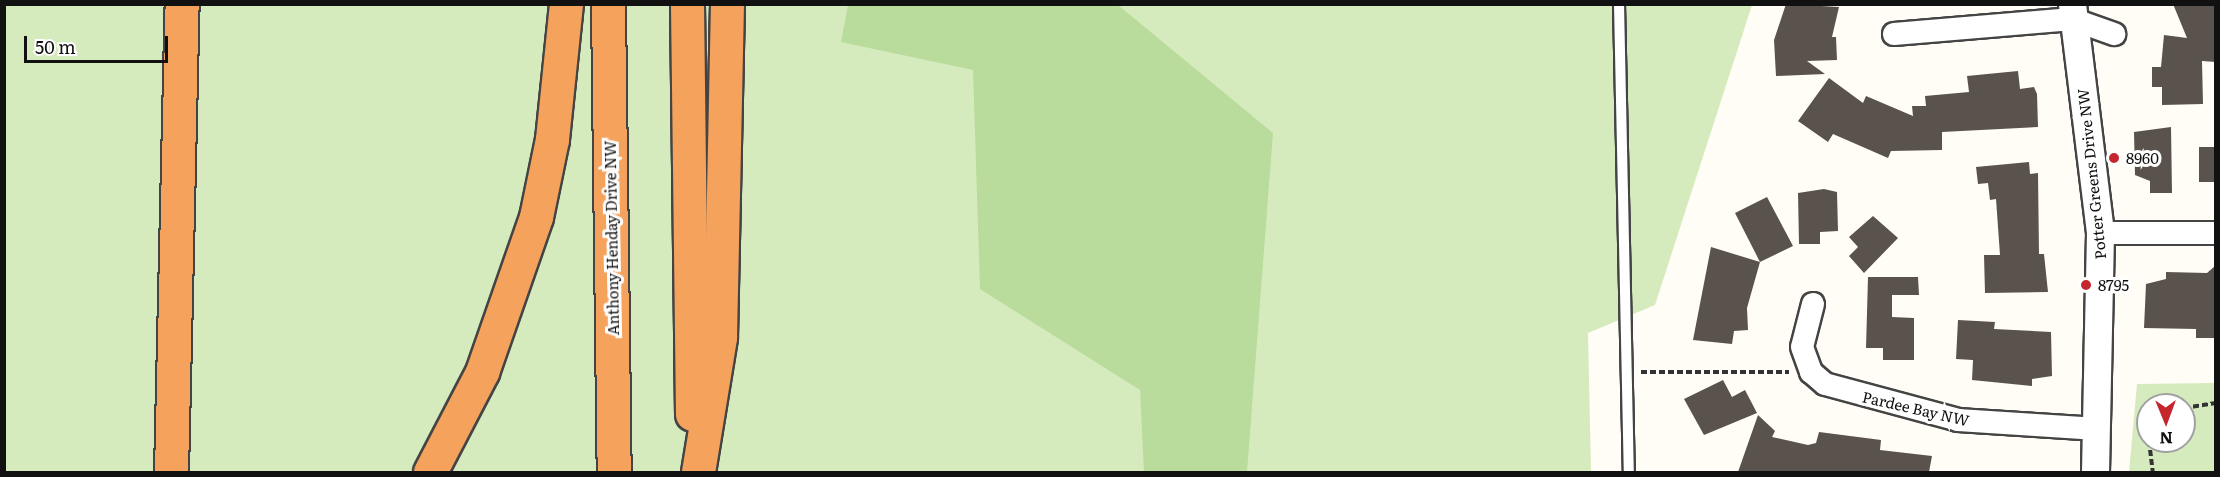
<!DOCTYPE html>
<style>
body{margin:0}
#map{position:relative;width:2220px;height:477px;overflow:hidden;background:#fffdf5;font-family:Literata,serif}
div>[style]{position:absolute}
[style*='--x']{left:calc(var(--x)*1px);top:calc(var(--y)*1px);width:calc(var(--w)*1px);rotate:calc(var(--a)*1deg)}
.green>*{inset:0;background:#d5ebbd}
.forest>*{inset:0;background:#b9dc9c}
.building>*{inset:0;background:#5a524d;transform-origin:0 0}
.path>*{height:4px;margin-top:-2px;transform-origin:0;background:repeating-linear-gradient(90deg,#333 0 6px,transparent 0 9px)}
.roads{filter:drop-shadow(2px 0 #444) drop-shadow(-2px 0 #444) drop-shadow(0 2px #444) drop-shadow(0 -2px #444)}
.service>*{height:10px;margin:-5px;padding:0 5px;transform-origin:5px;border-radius:5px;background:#fff}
.minor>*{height:22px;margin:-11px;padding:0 11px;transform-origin:11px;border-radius:11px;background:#fff}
.tertiary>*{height:27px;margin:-13.5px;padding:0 13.5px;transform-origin:13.5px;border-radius:13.5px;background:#fff}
.motorway>*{height:33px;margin:-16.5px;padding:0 16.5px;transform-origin:16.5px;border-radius:16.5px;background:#f5a25d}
.dots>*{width:16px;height:16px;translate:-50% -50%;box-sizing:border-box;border:3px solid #fff;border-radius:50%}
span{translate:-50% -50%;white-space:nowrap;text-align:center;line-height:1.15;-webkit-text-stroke:6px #fff;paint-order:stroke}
.poi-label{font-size:15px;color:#111}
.left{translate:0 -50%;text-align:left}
.street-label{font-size:15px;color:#111}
.frame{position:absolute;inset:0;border:6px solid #111;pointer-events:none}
.north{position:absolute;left:2136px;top:393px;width:60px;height:60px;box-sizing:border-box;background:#fff;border:2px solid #a0a0a0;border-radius:50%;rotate:179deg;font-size:16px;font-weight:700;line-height:24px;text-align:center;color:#111}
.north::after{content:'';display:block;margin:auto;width:21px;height:27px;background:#c4262e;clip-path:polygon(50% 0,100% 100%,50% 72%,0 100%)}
.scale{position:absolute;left:24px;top:36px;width:144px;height:27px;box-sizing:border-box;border:3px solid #111;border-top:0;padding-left:8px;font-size:18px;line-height:21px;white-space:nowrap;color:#111;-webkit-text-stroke:4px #fff;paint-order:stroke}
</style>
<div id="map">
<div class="green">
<div style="clip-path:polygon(4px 5px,1752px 5px,1655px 305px,1588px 333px,1591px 472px,5px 472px)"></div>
<div style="clip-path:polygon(evenodd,2215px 383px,2215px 472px,2129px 472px,2137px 384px,2215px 383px,2148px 405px,2184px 405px,2184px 441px,2148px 441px,2148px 405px)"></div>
</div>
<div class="forest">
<div style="clip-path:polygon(848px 5px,1118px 5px,1273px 133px,1247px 472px,1144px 472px,1140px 390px,980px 289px,973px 70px,841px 42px)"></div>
</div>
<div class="building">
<div style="clip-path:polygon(1786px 4px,1839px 7px,1832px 37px,1836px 37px,1837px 60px,1807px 61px,1825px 74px,1776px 76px,1774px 40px)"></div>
<div style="clip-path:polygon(2173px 4px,2216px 4px,2216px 62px,2202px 61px,2203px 104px,2162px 105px,2162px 87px,2152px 87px,2152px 67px,2161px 67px,2164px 35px,2187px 38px)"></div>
<div style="clip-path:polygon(2018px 71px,2020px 89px,2034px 87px,2037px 94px,2038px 127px,1942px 132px,1942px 150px,1891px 151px,1888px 158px,1833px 134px,1828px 142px,1798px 121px,1829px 78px,1863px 103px,1866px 96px,1913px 116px,1912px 106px,1926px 106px,1925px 96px,1969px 92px,1967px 76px)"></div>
<div style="clip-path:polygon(2171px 127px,2172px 193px,2150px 193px,2150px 181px,2135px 175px,2134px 132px)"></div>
<div style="left:2199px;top:147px;width:17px;height:35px"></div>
<div style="clip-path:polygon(2029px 162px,2030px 174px,2038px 173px,2039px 254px,2044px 254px,2048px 292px,1985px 293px,1984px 255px,2000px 255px,1996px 199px,1990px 200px,1988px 183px,1978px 184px,1976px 167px)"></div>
<div style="clip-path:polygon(1824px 189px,1837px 192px,1838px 231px,1820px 232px,1820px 244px,1799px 244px,1798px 193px)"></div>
<div style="clip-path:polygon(1767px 197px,1793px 246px,1760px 262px,1747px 308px,1748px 330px,1734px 331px,1732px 344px,1693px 340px,1711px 247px,1760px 262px,1735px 213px)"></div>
<div style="clip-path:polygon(1873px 216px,1898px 238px,1864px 273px,1849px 256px,1858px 247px,1849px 237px)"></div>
<div style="clip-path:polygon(2216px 265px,2216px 338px,2196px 338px,2196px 329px,2144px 328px,2146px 284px,2166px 279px,2166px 272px,2207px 273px)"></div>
<div style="clip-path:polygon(1868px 277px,1918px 277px,1919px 295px,1892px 295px,1892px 317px,1914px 318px,1914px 360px,1883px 360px,1883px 348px,1866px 348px)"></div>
<div style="clip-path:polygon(1958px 320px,1995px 322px,1994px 329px,2051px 332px,2052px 376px,2032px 379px,2032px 386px,1972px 380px,1973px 360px,1956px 359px)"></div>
<div style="clip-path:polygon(1723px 380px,1732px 397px,1745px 390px,1757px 413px,1704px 435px,1684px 399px)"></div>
<div style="clip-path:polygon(1758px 415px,1775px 431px,1772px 437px,1808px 445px,1816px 443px,1819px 432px,1881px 440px,1880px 450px,1932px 456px,1929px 472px,1738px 472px)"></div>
</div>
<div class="path">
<div style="--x:1641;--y:372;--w:148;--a:0"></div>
<div style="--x:2184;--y:408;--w:32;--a:-9"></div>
<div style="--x:2149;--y:441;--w:31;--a:83"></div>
</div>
<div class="roads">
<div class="service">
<div style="--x:1619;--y:4;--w:468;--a:88.8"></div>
</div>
<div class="minor">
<div style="--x:1894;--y:34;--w:179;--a:-4.8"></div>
<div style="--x:2072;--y:19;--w:45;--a:19.7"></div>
<div style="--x:2100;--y:233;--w:116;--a:0"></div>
<div style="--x:1813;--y:304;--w:44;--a:104.3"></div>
<div style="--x:1802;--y:347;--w:27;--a:70"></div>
<div style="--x:1811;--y:372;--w:18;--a:41"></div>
<div style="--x:1825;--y:384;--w:138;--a:15.1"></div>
<div style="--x:1958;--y:420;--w:140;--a:3.7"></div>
</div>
<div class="tertiary">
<div style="--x:2072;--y:4;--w:231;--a:83"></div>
<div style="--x:2100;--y:233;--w:239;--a:91.2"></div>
</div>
<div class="motorway">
<div style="--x:608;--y:4;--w:468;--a:89.3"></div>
<div style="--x:687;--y:4;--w:410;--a:89.3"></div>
<div style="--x:171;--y:472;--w:468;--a:-88.7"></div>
<div style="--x:430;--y:472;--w:113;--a:-62.5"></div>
<div style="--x:482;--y:372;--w:164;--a:-70.8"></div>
<div style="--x:536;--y:217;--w:80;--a:-78.4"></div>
<div style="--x:552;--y:139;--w:136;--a:-84.1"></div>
<div style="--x:698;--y:472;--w:137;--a:-80.7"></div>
<div style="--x:720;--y:337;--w:333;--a:-88.8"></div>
</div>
</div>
<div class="dots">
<div style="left:2114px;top:158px;background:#c4262e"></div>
<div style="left:2086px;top:285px;background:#c4262e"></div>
</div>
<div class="poi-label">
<span class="left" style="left:2126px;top:158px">8960</span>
<span class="left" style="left:2098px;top:285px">8795</span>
</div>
<div class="street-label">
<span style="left:2091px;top:174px;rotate:-96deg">Potter Greens Drive NW</span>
<span style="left:611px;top:238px;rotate:-91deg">Anthony Henday Drive NW</span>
<span style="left:1916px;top:408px;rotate:13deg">Pardee Bay NW</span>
</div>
<div class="frame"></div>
<div class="north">N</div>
<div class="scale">50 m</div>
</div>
